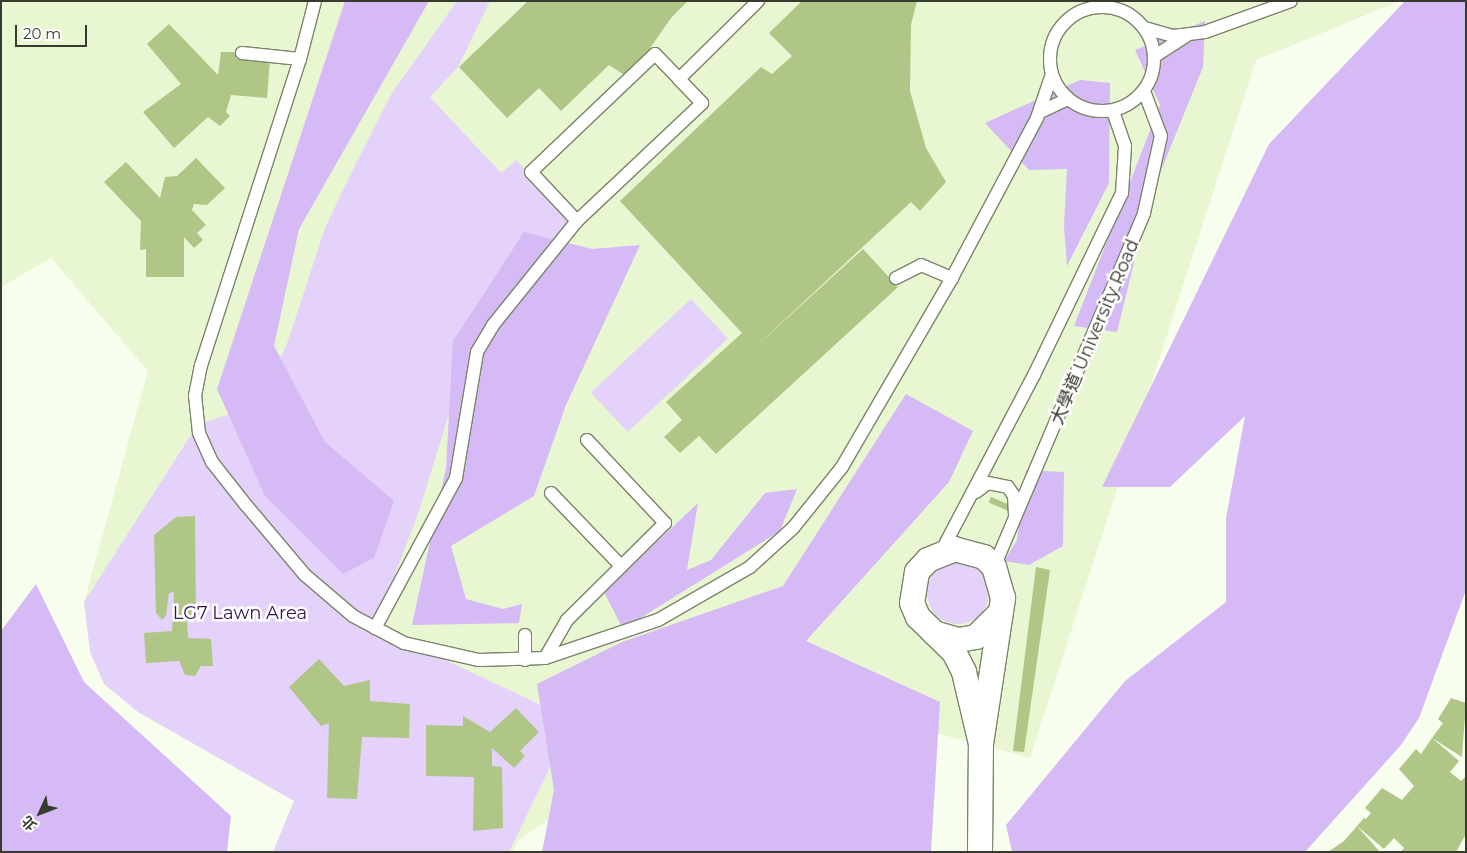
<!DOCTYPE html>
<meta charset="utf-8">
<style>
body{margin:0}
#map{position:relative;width:1467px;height:853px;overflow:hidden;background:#f8feee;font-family:Montserrat,"Noto Sans TC",sans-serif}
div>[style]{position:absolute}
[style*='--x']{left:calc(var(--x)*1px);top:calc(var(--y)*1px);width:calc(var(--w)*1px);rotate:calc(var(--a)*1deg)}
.built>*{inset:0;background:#e8f6d2}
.green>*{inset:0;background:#e4d2fb;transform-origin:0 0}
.round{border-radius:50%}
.forest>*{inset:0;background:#d5baf6}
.building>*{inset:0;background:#b0c687;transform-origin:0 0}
.roads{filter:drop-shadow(1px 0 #7b846b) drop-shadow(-1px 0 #7b846b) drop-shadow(0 1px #7b846b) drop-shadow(0 -1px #7b846b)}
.service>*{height:12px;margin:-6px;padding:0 6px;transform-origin:6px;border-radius:6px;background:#fff}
.service>.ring{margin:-6px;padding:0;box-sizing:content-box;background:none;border:12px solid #fff;border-radius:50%}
.minor>*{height:24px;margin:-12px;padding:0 12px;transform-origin:12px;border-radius:12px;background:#fff}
span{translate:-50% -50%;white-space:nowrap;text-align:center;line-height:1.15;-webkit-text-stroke:5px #fff;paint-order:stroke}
.street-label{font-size:18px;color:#363a2f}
.park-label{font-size:18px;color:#371256}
.frame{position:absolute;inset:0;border:2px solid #363a2f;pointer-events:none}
.north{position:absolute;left:15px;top:788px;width:50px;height:50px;-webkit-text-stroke:4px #fff;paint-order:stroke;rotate:227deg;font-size:14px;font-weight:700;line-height:20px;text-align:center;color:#363a2f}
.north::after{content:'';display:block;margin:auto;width:18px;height:22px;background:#363a2f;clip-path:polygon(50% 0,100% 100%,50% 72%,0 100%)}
.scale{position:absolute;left:15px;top:25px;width:72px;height:22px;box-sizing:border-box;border:2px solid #363a2f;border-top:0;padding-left:6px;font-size:15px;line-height:18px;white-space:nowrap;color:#363a2f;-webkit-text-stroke:4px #fff;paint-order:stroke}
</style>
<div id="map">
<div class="built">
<div style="clip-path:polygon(1px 1px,1400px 1px,1256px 60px,1030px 758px,931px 732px,562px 810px,519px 840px,512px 852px,273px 852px,294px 801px,138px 712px,104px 684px,84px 602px,148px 371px,51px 258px,1px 287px)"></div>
</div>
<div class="green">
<div style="clip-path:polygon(457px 1px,490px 1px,458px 67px,430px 97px,501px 173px,516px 160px,572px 220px,532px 259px,454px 398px,418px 514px,375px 627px,573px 720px,509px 852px,273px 852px,294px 801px,138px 712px,104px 684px,90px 652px,84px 602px,198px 424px,258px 406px,288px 341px,325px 228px,356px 163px,392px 93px)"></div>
<div style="left:691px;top:299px;width:54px;height:137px;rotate:47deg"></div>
<div class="round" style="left:927px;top:562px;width:62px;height:62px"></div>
</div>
<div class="forest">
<div style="clip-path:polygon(345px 1px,429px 1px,299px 229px,274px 346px,325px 442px,394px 501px,374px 558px,343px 574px,265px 496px,217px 389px)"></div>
<div style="clip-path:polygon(1405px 1px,1466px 1px,1466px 590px,1419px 718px,1401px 745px,1305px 852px,1012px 852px,1006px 825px,1125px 681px,1226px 602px,1226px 518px,1245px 416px,1170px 487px,1102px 487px,1269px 144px)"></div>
<div style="clip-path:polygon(1205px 21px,1203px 67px,1150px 198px,1117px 332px,1074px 326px,1160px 105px,1135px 50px)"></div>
<div style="clip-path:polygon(1080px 80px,1110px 83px,1109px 183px,1067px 266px,1064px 226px,1067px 169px,1029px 170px,985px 123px)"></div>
<div style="clip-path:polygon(524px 232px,592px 249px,640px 245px,566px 405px,534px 496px,451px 546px,466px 599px,503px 609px,522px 604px,519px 623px,412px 625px,446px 468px,453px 341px)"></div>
<div style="clip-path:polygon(906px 394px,973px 431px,949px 482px,806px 641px,940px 702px,931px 852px,542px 852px,554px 790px,537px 684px,622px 642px,783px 586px)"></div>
<div style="clip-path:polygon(1026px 470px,1064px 472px,1063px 546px,1029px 565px,1004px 561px,1017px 540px)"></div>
<div style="clip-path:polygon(797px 489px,780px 531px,623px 629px,604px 592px,698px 503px,687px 570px,711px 560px,765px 493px)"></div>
<div style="clip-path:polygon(36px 584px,84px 682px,231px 816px,227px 852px,1px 852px,1px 631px)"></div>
</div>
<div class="building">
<div style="clip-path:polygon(528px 1px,688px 1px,671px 18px,629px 78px,609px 65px,561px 111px,539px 88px,507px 118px,459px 67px)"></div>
<div style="clip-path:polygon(802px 1px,917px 1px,911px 25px,910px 91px,926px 148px,946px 182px,920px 211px,911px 202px,752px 350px,863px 249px,898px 287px,716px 454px,699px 436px,680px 453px,664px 437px,682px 420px,666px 402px,742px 333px,620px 201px,761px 67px,772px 74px,792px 56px,769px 33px)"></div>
<div style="clip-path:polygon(169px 24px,218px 75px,221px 52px,237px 52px,236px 59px,270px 59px,267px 98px,231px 95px,226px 112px,230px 116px,220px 126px,208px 117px,174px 148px,143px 112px,181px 84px,147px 44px)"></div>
<div style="clip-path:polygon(196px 158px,225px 188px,207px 205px,194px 204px,192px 210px,206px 225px,197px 233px,203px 240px,194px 248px,184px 237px,184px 277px,146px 277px,146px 249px,140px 250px,141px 221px,104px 182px,126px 162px,160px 198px,165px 177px,177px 176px)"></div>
<div style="left:991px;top:497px;width:21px;height:6px;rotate:23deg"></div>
<div style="clip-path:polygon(195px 516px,196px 621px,187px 621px,188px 638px,211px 639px,213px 666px,201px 666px,195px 676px,185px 675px,179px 661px,146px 663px,144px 633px,172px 631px,174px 592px,169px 593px,166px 616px,162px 620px,156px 613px,154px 535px,176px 517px)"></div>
<div style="clip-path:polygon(1036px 567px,1050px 570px,1024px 752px,1013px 751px)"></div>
<div style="clip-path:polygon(319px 659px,344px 686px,370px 680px,370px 701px,410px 704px,409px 738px,362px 737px,357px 799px,327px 798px,329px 723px,321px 726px,289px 687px)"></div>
<div style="clip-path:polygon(1451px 698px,1466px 703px,1462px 757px,1432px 738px,1443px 723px,1438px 719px)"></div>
<div style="clip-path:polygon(516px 708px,539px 732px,520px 751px,525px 756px,514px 768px,492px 748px,492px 766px,502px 767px,503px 828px,473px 831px,474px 777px,426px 776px,426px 725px,463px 726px,463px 716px,490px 732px)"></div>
<div style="clip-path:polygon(1432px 738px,1459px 761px,1450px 772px,1461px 781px,1466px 776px,1466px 834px,1456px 852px,1401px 852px,1404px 848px,1394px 838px,1384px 849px,1357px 826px,1380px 852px,1328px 852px,1344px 841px,1364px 818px,1366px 819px,1371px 813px,1365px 808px,1382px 788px,1402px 800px,1414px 786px,1399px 769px,1416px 749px,1421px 754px)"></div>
</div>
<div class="roads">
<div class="service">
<div style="--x:315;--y:1;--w:60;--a:104.5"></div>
<div style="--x:300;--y:59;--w:322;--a:107.9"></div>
<div style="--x:201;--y:365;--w:31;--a:101"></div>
<div style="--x:195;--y:395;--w:38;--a:84"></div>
<div style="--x:199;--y:433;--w:32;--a:66"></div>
<div style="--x:212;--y:462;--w:55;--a:51.7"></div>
<div style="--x:246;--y:505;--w:92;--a:49.9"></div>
<div style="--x:305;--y:575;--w:63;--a:40.5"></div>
<div style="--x:353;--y:616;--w:58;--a:27.9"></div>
<div style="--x:404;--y:643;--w:77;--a:12.8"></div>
<div style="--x:479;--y:660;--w:66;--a:-1.7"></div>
<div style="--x:545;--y:658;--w:119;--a:-18.6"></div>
<div style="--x:658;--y:620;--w:106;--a:-29.9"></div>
<div style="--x:750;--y:567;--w:58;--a:-42.2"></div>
<div style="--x:793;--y:528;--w:78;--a:-51.2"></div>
<div style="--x:842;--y:467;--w:219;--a:-59.8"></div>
<div style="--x:952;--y:278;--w:181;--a:-62"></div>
<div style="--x:1037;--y:118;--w:46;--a:-71.2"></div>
<div class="ring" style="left:1050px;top:7px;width:92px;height:92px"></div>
<div style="--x:1145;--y:28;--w:29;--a:16"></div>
<div style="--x:1173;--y:36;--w:32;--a:-7"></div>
<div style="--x:1205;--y:32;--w:91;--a:-19.8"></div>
<div style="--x:242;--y:53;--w:58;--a:5.9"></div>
<div style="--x:1155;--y:56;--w:37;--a:-33"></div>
<div style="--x:1040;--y:112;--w:31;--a:-25"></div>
<div style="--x:577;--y:221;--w:67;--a:-133.2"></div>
<div style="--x:531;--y:172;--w:171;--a:-43.6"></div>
<div style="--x:655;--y:54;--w:35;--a:46"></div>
<div style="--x:896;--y:278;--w:28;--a:-27"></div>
<div style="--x:921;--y:265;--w:34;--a:23"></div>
<div style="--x:976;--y:492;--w:15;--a:-37"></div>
<div style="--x:988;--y:483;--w:20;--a:11"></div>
<div style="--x:1008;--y:487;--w:11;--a:56"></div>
<div style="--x:1014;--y:496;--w:20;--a:87"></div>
<div style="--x:551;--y:493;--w:101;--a:46.2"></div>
<div style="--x:941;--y:552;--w:200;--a:-62.3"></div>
<div style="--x:1034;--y:375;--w:202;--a:-64.2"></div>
<div style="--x:1122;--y:193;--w:47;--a:-86.3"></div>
<div style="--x:1125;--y:146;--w:37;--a:-109"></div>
<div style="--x:994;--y:567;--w:384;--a:-67"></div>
<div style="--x:1144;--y:213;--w:79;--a:-77.6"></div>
<div style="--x:1161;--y:136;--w:48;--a:-110.7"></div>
<div style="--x:375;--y:628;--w:170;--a:-61.6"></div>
<div style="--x:456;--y:478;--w:128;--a:-80.5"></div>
<div style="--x:477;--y:352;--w:31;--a:-59"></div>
<div style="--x:493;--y:325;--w:134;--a:-51.1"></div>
<div style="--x:577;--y:221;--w:172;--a:-43.3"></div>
<div style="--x:702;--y:103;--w:33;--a:-134"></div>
<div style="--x:679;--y:79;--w:111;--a:-44.6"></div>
<div style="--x:545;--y:658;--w:44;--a:-59.9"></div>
<div style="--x:567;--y:620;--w:138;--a:-44.7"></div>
<div style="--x:665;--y:523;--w:114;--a:-133.2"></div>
<div style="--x:525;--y:660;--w:25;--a:-90"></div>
</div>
<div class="minor">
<div style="--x:934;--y:633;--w:26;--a:16"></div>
<div style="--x:959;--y:640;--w:17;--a:-10"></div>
<div style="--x:976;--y:637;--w:33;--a:-45"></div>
<div style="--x:980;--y:852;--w:108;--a:-89.5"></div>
<div style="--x:981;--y:744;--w:148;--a:-81.4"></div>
<div style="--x:1003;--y:598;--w:32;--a:-106"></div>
<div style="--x:994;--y:567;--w:14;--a:-135"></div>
<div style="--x:984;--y:557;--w:30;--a:-165"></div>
<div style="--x:955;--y:549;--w:29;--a:158"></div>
<div style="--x:928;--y:560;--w:16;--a:133"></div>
<div style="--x:917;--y:572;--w:31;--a:99"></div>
<div style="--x:912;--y:603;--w:15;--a:67"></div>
<div style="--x:918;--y:617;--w:50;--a:44.2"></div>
<div style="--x:954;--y:652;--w:22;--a:63"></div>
<div style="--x:964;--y:672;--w:74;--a:76.7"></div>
</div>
</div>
<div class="street-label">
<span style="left:1095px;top:332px;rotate:-67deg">大學道 University Road</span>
</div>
<div class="park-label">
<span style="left:240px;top:613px">LG7 Lawn Area</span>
</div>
<div class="frame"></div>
<div class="north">北</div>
<div class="scale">20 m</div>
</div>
